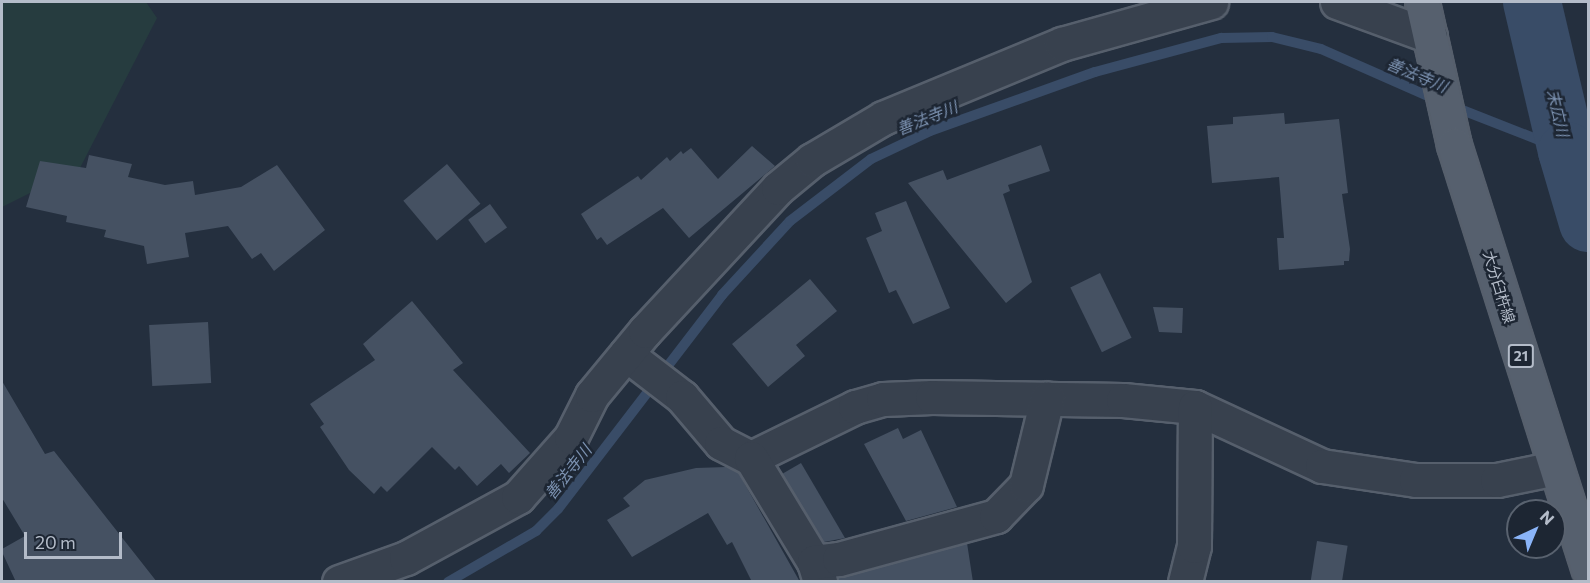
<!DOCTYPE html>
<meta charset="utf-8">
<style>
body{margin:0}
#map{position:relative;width:1590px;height:583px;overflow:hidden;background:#242f3e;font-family:Commissioner,"Noto Sans JP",sans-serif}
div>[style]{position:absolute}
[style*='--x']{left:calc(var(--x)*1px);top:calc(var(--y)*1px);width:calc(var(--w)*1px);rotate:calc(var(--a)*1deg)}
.green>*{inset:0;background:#263c3f}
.stream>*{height:10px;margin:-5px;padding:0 5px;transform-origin:5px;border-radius:5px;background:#394c67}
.river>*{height:58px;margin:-29px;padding:0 29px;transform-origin:29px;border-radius:29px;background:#394c67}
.building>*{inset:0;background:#455162;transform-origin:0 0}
.roads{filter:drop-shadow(2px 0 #565f6c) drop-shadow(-2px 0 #565f6c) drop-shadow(0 2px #565f6c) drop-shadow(0 -2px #565f6c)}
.street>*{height:33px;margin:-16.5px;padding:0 16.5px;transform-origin:16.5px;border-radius:16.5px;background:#38414e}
.primary>*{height:33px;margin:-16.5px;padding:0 16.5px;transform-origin:16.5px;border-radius:16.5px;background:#56606e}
span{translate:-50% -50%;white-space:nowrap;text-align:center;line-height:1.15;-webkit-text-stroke:5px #1d2633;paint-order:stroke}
.shield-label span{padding:2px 4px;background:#1d2633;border:2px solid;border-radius:4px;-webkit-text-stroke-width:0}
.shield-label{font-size:14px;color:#b4bcc9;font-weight:700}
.street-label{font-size:15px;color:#b4bcc9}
.water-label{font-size:16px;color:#7c92b1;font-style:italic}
.frame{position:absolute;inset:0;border:3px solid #b4bcc9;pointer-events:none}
.north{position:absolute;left:1506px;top:499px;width:60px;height:60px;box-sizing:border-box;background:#1d2633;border:2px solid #59626f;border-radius:50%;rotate:44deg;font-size:16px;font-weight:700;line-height:24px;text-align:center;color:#b4bcc9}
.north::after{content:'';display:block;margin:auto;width:21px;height:27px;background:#8ab4f8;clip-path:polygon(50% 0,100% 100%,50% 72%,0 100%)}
.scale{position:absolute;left:24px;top:532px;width:98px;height:27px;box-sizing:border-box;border:3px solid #b4bcc9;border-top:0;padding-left:8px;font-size:18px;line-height:21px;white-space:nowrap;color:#b4bcc9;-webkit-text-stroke:4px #1d2633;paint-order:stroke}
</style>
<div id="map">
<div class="green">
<div style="clip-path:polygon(2px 2px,146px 2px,157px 18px,80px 168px,2px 207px)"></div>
</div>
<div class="stream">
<div style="--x:1452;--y:106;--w:123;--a:21.4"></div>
<div style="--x:448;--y:582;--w:102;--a:-30.1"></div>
<div style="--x:536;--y:531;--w:31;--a:-45"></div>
<div style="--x:558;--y:509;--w:270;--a:-52.5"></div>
<div style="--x:722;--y:295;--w:100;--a:-47.4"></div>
<div style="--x:790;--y:221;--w:102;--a:-37.4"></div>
<div style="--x:871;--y:159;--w:65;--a:-25.4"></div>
<div style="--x:930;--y:131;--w:175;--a:-19.7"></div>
<div style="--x:1095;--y:72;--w:131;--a:-15.1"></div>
<div style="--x:1221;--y:38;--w:51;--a:-1.1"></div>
<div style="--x:1272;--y:37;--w:50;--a:13.8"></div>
<div style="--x:1321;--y:49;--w:127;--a:23.7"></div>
</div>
<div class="river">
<div style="--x:1532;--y:2;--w:153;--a:76.8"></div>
<div style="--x:1567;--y:151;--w:75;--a:73.7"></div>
</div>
<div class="building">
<div style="clip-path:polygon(1284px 113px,1285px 124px,1339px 119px,1348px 193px,1342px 194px,1350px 249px,1349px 261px,1344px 261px,1344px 265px,1279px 270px,1277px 238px,1284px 238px,1279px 177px,1212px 183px,1207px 126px,1233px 124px,1233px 117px)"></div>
<div style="clip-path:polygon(1041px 145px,1050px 171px,1008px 185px,1010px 191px,1003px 194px,1032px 282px,1006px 303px,908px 183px,943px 170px,947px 180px)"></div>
<div style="clip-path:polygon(752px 146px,775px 166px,689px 238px,663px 208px,607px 245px,601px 237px,597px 240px,581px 214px,638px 176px,641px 180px,667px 157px,670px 161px,681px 151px,683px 154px,691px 148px,718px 179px)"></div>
<div style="clip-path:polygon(89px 155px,132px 164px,128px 177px,165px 185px,193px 181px,195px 195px,241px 187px,277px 165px,325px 230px,274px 271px,261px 253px,252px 259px,228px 226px,185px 233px,189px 257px,147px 264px,144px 246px,104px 237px,106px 230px,66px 222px,67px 216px,26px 207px,40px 161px,86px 168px)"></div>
<div style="left:447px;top:164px;width:52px;height:57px;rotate:50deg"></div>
<div style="clip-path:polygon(906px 201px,950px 308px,913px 324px,896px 290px,889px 293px,866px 238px,882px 231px,875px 213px)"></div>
<div style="left:490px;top:204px;width:29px;height:27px;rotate:54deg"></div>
<div style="left:1100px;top:273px;width:72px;height:33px;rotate:64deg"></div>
<div style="clip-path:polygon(810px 279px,837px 311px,796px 345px,805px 356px,768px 387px,732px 344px)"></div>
<div style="clip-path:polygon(412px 301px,463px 363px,453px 370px,530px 453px,509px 473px,501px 464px,477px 486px,459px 466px,455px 470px,432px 447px,387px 492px,381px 486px,374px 494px,349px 470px,320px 427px,324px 424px,310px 404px,375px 360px,363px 344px)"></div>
<div style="clip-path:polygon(1153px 307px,1183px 308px,1182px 333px,1159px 332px)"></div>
<div style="left:208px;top:322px;width:61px;height:59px;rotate:87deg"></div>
<div style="clip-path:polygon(2px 381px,45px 454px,54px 451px,157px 582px,16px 582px,2px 552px,2px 549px,25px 536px,2px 498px)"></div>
<div style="clip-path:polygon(898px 428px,903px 439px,921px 430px,957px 507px,906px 521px,864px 444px)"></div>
<div style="clip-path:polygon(801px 463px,845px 538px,824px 542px,782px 474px)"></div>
<div style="clip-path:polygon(726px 467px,738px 472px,800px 582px,752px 582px,732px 542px,727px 545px,708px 513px,632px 557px,607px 520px,630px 506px,623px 498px,645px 480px,696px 468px)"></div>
<div style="left:1317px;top:541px;width:31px;height:42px;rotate:9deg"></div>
<div style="clip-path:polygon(967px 543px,973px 582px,838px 582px,838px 578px)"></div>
</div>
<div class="roads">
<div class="street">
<div style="--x:1337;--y:2;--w:99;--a:20.1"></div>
<div style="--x:626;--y:354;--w:71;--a:37.5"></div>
<div style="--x:682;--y:397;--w:60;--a:49.7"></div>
<div style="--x:721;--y:443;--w:34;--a:27"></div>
<div style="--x:751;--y:458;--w:116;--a:-26.1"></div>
<div style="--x:855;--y:407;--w:29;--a:-16"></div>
<div style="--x:883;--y:399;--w:49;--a:-2.3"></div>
<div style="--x:932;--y:397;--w:191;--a:0.9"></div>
<div style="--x:1123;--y:400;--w:72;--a:5.6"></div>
<div style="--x:1195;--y:407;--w:140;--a:24.9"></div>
<div style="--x:1322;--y:466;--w:95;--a:8.5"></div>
<div style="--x:1416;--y:480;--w:81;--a:0"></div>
<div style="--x:1497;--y:480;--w:60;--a:-11.5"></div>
<div style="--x:751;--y:458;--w:122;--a:58.8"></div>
<div style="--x:814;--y:562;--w:21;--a:73"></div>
<div style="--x:814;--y:562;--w:25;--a:-7"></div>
<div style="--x:839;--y:559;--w:163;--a:-15.3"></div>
<div style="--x:996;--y:516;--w:43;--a:-45.9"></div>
<div style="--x:1026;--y:485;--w:89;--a:-76.3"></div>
<div style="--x:339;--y:582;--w:71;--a:-19.7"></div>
<div style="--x:406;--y:558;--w:128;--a:-28.6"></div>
<div style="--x:518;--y:497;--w:80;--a:-48.5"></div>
<div style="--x:571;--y:437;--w:47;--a:-63.4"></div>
<div style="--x:592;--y:395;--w:83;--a:-50.4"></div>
<div style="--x:645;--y:331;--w:195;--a:-47.1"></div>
<div style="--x:778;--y:188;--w:44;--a:-39.5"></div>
<div style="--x:812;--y:160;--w:82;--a:-30.6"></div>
<div style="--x:883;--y:118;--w:194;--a:-22.5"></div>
<div style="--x:1062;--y:44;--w:155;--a:-15.7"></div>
<div style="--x:1185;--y:582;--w:37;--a:-76"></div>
<div style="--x:1194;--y:546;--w:139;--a:-89.6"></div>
</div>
<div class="primary">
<div style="--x:1422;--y:2;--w:147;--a:77.4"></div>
<div style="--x:1454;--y:145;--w:444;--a:72.4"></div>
</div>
</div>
<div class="shield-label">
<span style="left:1521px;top:356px">21</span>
</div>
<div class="street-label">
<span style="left:1499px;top:287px;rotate:73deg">大分臼杵線</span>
</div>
<div class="water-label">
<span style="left:1417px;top:75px;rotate:23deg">善法寺川</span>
<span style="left:1558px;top:113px;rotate:77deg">末広川</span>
<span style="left:927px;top:118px;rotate:-22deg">善法寺川</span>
<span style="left:568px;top:472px;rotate:-52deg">善法寺川</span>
</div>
<div class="frame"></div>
<div class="north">N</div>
<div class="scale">20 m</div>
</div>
